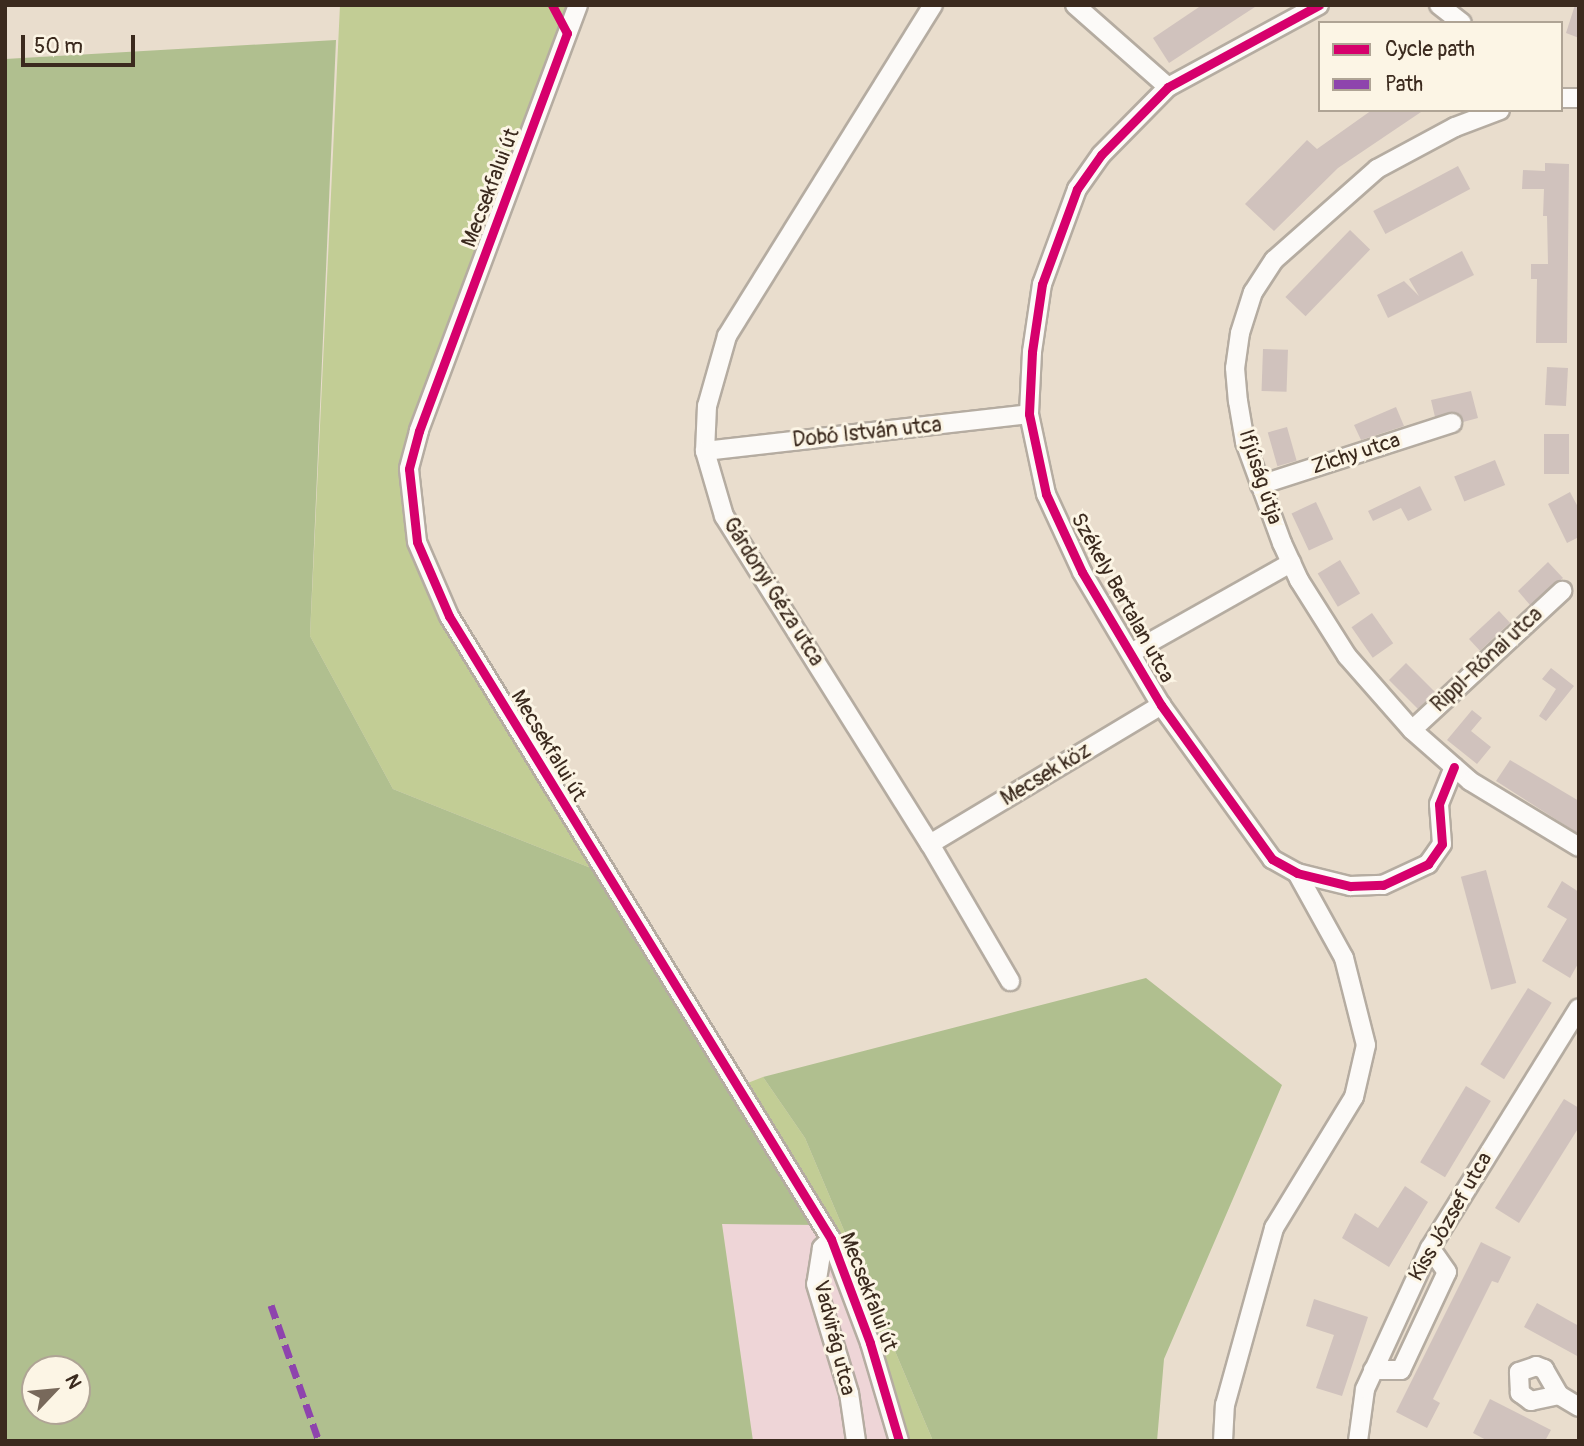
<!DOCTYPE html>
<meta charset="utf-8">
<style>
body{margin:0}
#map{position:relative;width:1584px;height:1446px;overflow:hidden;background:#e9ddcd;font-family:Pangolin,sans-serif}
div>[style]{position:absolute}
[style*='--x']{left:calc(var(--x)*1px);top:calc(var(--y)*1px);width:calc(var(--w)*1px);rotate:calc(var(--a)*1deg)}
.built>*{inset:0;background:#eed5d7}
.green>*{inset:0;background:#c2cd95}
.forest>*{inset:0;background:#b0bf8f}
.building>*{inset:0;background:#d0c2bd;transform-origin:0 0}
.roads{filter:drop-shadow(2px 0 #b5aca1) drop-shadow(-2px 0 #b5aca1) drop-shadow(0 2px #b5aca1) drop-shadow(0 -2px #b5aca1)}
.minor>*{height:18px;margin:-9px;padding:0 9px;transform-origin:9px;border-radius:9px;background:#fcfaf8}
.quiet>*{height:7px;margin-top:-3.5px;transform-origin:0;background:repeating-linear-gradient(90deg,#8e44ad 0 14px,transparent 0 21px)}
.cycleway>*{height:9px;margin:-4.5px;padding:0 4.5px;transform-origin:4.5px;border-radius:4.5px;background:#d6006c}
span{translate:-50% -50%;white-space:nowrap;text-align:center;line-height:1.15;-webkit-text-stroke:6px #fcf5e5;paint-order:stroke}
.street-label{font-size:21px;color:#3b2a1e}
.frame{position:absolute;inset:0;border:7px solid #3b2a1e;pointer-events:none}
.legend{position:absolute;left:1318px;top:21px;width:245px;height:91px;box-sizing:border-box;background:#fcf5e5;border:2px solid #afa495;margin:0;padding:9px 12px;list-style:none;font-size:21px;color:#3b2a1e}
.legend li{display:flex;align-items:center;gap:14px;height:35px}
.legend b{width:35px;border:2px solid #afa495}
.north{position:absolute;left:21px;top:1355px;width:70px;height:70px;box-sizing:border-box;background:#fcf5e5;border:2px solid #afa495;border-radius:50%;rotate:64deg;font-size:19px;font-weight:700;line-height:28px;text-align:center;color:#3b2a1e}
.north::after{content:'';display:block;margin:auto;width:24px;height:32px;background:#78695b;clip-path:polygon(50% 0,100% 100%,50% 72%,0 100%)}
.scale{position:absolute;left:21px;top:35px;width:114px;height:32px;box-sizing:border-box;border:4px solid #3b2a1e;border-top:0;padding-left:9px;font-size:21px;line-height:24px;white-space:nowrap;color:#3b2a1e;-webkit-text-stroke:5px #fcf5e5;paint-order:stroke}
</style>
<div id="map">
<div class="built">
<div style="clip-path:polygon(722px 1223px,823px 1225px,899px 1441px,753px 1441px)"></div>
</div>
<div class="green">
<div style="clip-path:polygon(340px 5px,578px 5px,409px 469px,428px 574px,606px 874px,393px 789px,310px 636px)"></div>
<div style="clip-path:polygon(763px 1077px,805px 1138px,933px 1441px,899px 1441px,850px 1287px,740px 1086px)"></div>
</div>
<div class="forest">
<div style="clip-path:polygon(evenodd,336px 40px,310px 636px,393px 789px,606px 874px,823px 1225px,722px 1224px,753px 1441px,5px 1441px,5px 59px,336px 40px,35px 1369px,77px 1369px,77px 1411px,35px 1411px,35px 1369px)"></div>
<div style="clip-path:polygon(1146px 978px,1282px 1085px,1164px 1359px,1157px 1441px,933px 1441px,805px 1138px,763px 1077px)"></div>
</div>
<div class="building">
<div style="clip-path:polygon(1202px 5px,1258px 5px,1169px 63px,1153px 38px)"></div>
<div style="clip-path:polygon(1575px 5px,1579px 5px,1579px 38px,1566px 33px)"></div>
<div style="clip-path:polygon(1372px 110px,1424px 110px,1338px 168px,1274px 231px,1245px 204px,1307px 140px,1317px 149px)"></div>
<div style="clip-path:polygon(1545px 163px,1569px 164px,1567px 343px,1536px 343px,1537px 279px,1531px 279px,1531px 264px,1548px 264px,1547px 216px,1543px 216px,1544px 189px,1522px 189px,1523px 170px,1545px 171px)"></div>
<div style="left:1458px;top:166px;width:26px;height:96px;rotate:62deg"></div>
<div style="left:1350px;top:230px;width:28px;height:93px;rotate:44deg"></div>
<div style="clip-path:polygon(1462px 251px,1474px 275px,1388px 318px,1377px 295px,1404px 281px,1419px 296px,1409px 279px)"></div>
<div style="left:1263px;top:349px;width:25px;height:42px;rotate:2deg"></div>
<div style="left:1547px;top:367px;width:21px;height:38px;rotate:3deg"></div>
<div style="clip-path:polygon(1471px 391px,1478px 418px,1463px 422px,1454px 412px,1435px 417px,1431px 400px)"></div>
<div style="clip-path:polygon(1396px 407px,1404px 426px,1361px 440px,1354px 425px)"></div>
<div style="left:1287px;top:427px;width:35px;height:20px;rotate:74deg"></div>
<div style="left:1569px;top:434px;width:40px;height:25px;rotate:90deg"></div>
<div style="left:1495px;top:460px;width:27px;height:44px;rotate:68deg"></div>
<div style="clip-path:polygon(1420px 486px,1432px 510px,1408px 521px,1401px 508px,1373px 521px,1368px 511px)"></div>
<div style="clip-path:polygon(1570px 492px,1579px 509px,1579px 537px,1567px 543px,1548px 504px)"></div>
<div style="left:1316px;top:502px;width:41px;height:27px;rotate:65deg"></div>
<div style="left:1340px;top:560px;width:39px;height:26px;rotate:59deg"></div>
<div style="clip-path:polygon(1548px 562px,1563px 578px,1530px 605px,1518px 591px)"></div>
<div style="left:1499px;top:611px;width:16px;height:41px;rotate:47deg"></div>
<div style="left:1372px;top:613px;width:37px;height:25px;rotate:55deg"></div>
<div style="left:1406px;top:663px;width:41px;height:24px;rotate:45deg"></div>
<div style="clip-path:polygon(1551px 668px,1574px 686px,1546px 721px,1539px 716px,1556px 689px,1542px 679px)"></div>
<div style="clip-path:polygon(1472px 710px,1482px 718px,1471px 731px,1491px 747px,1477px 764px,1447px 740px)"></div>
<div style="clip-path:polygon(1510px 760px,1579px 801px,1579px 834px,1496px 781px)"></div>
<div style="left:1486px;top:870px;width:117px;height:26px;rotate:75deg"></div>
<div style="clip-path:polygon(1562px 881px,1579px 892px,1579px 962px,1570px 978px,1542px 961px,1567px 919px,1547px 907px)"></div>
<div style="left:1528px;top:988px;width:28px;height:90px;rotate:32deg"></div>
<div style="left:1466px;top:1086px;width:29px;height:89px;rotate:31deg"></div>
<div style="clip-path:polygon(1564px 1099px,1579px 1108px,1579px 1127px,1519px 1223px,1495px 1208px)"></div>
<div style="clip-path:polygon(1405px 1186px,1428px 1202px,1389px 1267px,1342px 1238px,1355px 1213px,1378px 1228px)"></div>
<div style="clip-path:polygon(1481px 1242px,1511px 1257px,1498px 1283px,1492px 1281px,1433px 1399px,1440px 1403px,1427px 1428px,1396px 1412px)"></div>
<div style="clip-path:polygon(1314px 1299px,1368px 1317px,1342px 1396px,1316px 1388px,1334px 1335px,1306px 1326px)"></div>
<div style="clip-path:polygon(1537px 1303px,1579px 1326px,1579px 1357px,1524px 1327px)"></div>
<div style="clip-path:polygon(1490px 1399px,1551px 1430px,1545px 1441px,1488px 1441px,1473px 1433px)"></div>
</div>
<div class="roads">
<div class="minor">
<div style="--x:578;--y:5;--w:455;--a:110.5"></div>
<div style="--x:419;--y:431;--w:39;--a:105"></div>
<div style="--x:409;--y:469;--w:73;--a:83.7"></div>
<div style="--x:417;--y:542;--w:81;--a:66.6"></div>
<div style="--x:449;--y:616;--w:731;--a:58.48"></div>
<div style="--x:831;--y:1239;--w:111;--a:69.4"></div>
<div style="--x:870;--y:1343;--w:102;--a:73.5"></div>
<div style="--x:933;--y:5;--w:390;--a:121.9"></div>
<div style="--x:727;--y:336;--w:73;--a:105.9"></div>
<div style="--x:707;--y:406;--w:45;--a:92.5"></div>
<div style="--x:705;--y:451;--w:68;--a:73.7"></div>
<div style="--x:724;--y:516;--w:387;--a:57.9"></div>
<div style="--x:930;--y:844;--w:159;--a:59.7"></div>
<div style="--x:1075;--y:5;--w:124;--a:41.4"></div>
<div style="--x:1319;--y:5;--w:172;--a:151.5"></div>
<div style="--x:1168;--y:87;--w:95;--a:134.6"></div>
<div style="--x:1101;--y:155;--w:42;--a:125.2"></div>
<div style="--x:1077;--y:189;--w:101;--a:110.2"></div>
<div style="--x:1042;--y:284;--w:69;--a:98.4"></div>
<div style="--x:1032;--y:352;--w:62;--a:92.8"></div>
<div style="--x:1029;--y:414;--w:82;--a:78"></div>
<div style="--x:1046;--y:494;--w:86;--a:65.2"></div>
<div style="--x:1082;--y:572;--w:155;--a:59.3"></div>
<div style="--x:1161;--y:705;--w:190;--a:54.2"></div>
<div style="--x:1272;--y:859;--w:29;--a:29"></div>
<div style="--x:1297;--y:873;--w:55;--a:13.8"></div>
<div style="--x:1350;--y:886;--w:33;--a:-2"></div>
<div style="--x:1383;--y:885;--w:50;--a:-25"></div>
<div style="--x:1428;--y:864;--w:24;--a:-55"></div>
<div style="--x:1442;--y:844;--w:40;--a:-94.3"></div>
<div style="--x:1439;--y:804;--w:40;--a:-68"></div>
<div style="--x:1439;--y:5;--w:29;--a:38"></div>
<div style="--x:1561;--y:98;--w:18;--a:0"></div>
<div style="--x:1500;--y:110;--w:48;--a:159.3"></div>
<div style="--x:1455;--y:127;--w:89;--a:151.7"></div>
<div style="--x:1377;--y:169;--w:137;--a:138.5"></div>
<div style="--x:1274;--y:260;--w:38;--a:123"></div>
<div style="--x:1253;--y:292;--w:43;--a:107.6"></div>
<div style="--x:1240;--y:333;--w:35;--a:98"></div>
<div style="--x:1235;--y:368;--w:33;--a:85"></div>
<div style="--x:1238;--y:401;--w:42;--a:80.3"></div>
<div style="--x:1245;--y:442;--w:108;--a:69.9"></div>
<div style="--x:1282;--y:543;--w:41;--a:65.3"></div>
<div style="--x:1299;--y:580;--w:90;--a:57.7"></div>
<div style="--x:1347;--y:656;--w:98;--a:48.7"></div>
<div style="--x:1412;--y:730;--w:77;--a:41.3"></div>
<div style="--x:1470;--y:781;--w:127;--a:31.2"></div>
<div style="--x:705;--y:451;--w:326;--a:-6.5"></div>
<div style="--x:1260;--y:485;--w:202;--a:-17.9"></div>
<div style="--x:1131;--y:653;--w:184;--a:-29.4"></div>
<div style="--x:1412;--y:730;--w:205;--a:-42.8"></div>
<div style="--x:930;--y:844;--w:270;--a:-31"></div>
<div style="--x:831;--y:1239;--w:13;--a:135"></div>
<div style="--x:822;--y:1248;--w:36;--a:99"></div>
<div style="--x:816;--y:1284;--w:114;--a:73.2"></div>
<div style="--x:849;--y:1393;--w:49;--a:81.7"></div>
<div style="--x:1373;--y:1370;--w:28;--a:0"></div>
<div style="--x:1401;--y:1370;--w:108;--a:-64.9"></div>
<div style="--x:1447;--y:1272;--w:29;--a:-125"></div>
<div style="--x:1559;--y:1395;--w:29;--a:168"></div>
<div style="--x:1531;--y:1401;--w:14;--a:-144"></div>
<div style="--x:1520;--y:1393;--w:21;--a:-93"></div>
<div style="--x:1519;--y:1372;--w:18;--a:-19"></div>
<div style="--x:1536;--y:1366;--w:9;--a:21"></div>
<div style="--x:1544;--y:1369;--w:30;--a:60"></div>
<div style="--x:1559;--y:1395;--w:23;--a:31"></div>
<div style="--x:1223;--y:1441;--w:36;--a:-87"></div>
<div style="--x:1225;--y:1405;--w:184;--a:-74.5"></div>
<div style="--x:1274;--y:1228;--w:153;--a:-58.6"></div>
<div style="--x:1354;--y:1097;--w:53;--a:-77"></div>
<div style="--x:1366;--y:1045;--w:90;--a:-104.2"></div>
<div style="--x:1344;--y:958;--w:97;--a:-118.9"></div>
<div style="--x:1358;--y:1441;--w:52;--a:-82.3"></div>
<div style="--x:1365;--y:1389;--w:155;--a:-65.3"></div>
<div style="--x:1430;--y:1248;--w:282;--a:-58.2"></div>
</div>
</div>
<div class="quiet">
<div style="--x:271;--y:1305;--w:144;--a:70.6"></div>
</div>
<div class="cycleway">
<div style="--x:552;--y:5;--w:32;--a:62"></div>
<div style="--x:567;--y:33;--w:425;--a:110.4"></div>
<div style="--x:419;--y:431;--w:39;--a:105"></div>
<div style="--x:409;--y:469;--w:73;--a:83.7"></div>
<div style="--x:417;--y:542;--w:81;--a:66.6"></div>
<div style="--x:449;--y:616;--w:731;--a:58.48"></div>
<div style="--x:831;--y:1239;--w:111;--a:69.4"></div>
<div style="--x:870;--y:1343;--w:102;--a:73.5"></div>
<div style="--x:1319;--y:5;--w:172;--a:151.5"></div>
<div style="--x:1168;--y:87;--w:95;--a:134.6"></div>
<div style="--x:1101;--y:155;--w:42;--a:125.2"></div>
<div style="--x:1077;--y:189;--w:101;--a:110.2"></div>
<div style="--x:1042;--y:284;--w:69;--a:98.4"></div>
<div style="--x:1032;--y:352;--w:62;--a:92.8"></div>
<div style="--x:1029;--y:414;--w:82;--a:78"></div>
<div style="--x:1046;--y:494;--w:86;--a:65.2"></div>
<div style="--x:1082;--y:572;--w:155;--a:59.3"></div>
<div style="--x:1161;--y:705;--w:190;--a:54.2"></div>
<div style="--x:1272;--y:859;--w:29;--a:29"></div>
<div style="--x:1297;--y:873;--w:55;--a:13.8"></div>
<div style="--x:1350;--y:886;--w:33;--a:-2"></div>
<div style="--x:1383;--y:885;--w:50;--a:-25"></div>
<div style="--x:1428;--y:864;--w:24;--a:-55"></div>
<div style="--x:1442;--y:844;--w:40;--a:-94.3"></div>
<div style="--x:1439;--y:804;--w:40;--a:-68"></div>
</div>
<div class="street-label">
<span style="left:491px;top:188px;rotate:-69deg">Mecsekfalui út</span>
<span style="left:867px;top:433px;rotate:-6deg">Dobó István utca</span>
<span style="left:1356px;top:454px;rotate:-18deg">Zichy utca</span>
<span style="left:1260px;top:477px;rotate:72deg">Ifjúság útja</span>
<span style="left:773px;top:592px;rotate:58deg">Gárdonyi Géza utca</span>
<span style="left:1122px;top:598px;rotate:61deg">Székely Bertalan utca</span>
<span style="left:1487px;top:660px;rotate:-43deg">Rippl-Rónai utca</span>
<span style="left:548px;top:746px;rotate:59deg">Mecsekfalui út</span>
<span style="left:1046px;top:775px;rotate:-31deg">Mecsek köz</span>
<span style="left:1451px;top:1217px;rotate:-60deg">Kiss József utca</span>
<span style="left:868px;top:1292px;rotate:69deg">Mecsekfalui út</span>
<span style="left:834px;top:1338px;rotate:76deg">Vadvirág utca</span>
</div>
<div class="frame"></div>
<ul class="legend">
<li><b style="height:9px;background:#d6006c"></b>Cycle path</li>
<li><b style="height:9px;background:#8e44ad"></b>Path</li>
</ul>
<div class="north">N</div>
<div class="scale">50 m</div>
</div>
